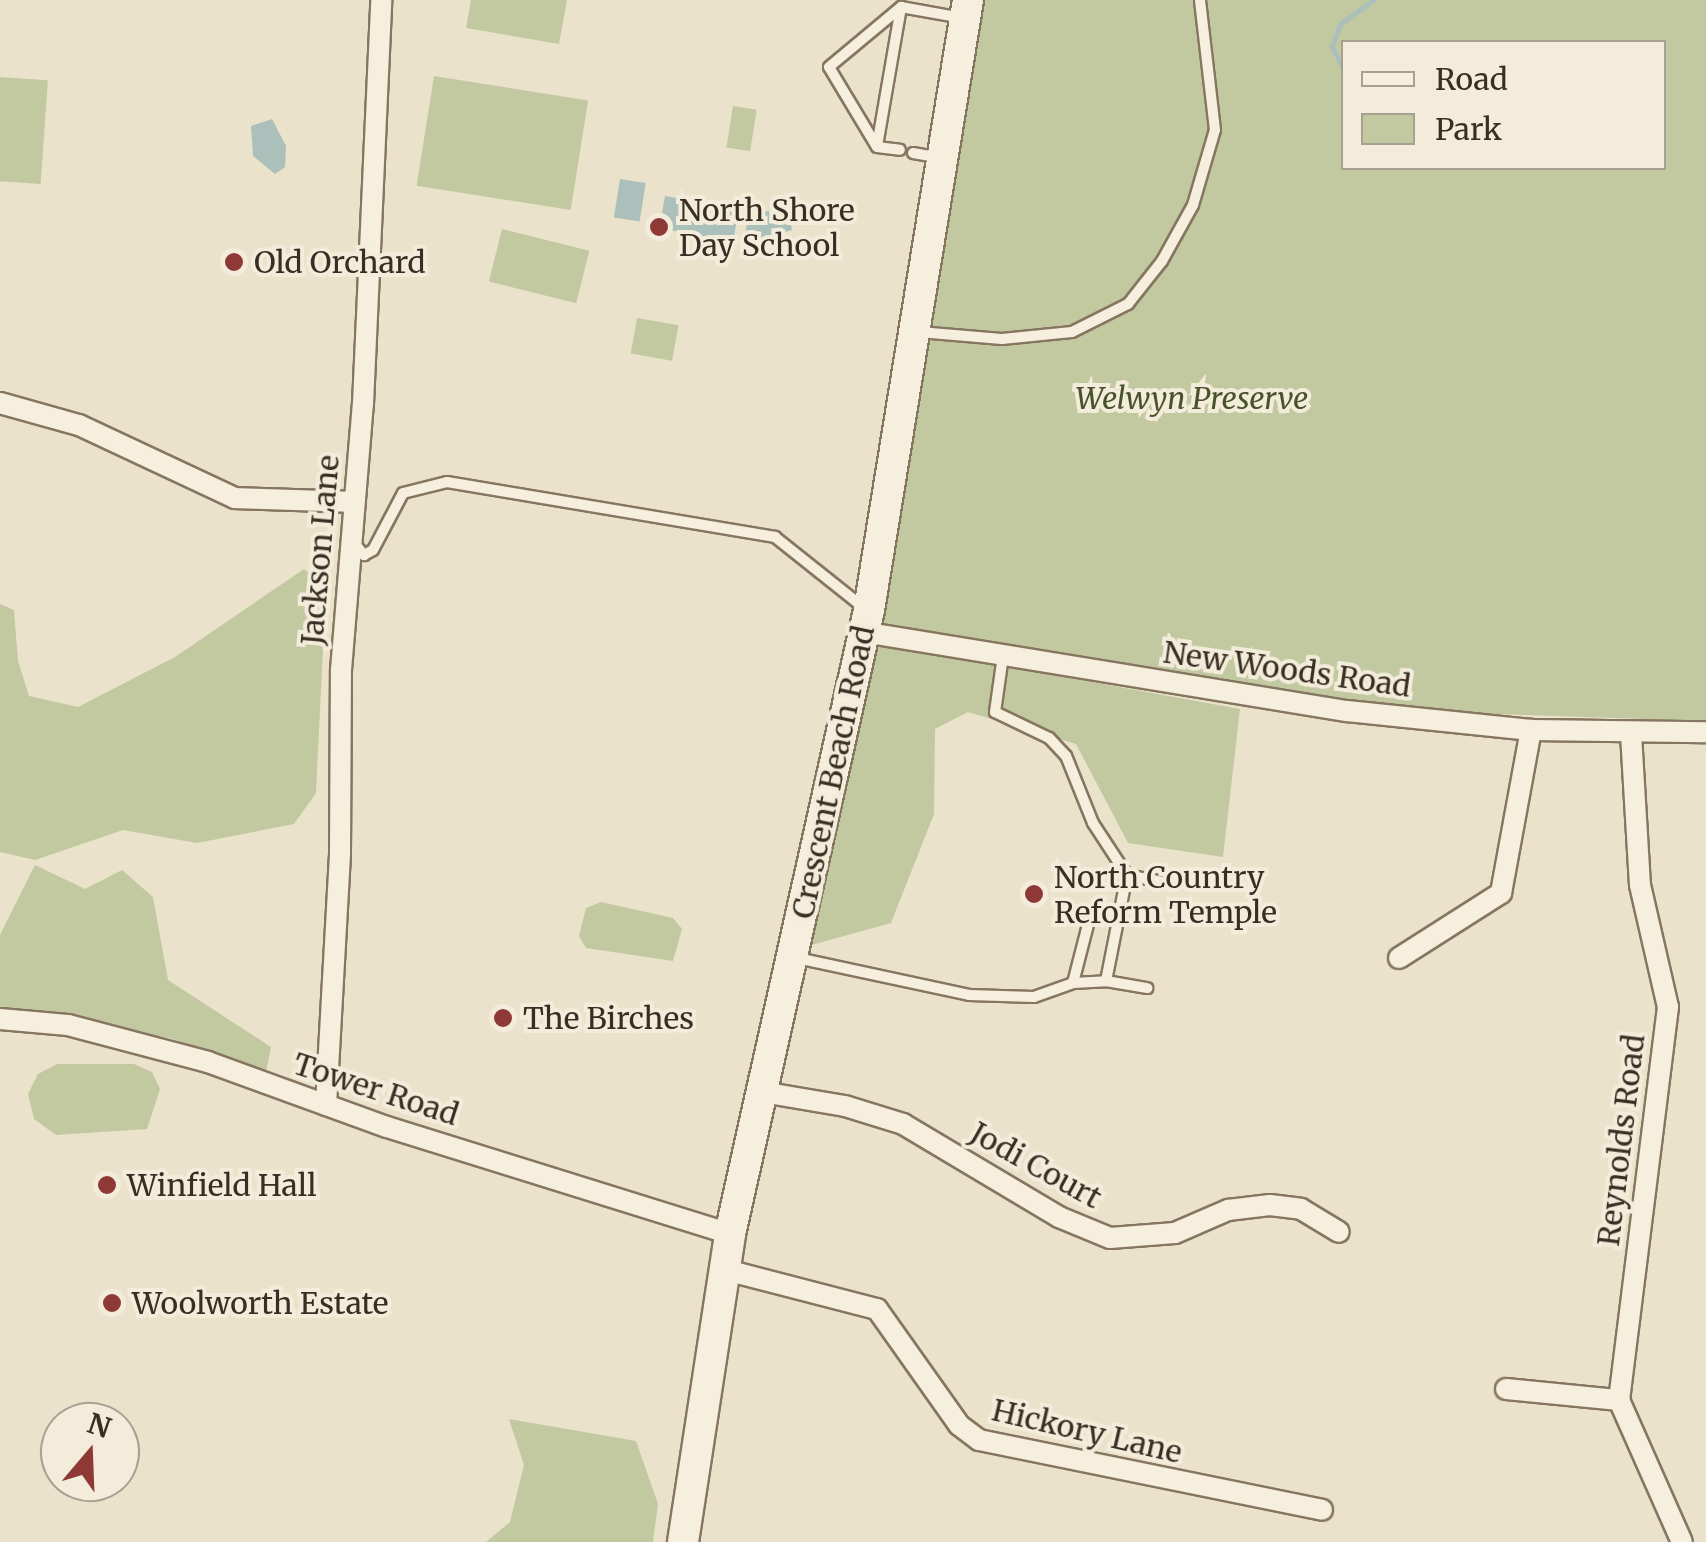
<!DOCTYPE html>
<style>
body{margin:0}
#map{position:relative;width:1706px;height:1542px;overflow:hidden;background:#ebe2cb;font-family:Merriweather,serif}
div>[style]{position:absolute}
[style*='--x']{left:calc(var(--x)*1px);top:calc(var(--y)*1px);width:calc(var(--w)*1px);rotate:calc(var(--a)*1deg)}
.green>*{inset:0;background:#c2c8a0;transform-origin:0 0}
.water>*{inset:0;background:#abc0ba;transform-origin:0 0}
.stream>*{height:5px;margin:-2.5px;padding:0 2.5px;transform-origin:2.5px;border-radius:2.5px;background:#abc0ba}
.roads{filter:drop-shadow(2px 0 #867661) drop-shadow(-2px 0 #867661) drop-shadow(0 2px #867661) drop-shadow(0 -2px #867661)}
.lane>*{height:10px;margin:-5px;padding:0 5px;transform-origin:5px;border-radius:5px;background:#f6efde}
.street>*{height:20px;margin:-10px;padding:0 10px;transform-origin:10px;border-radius:10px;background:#f6efde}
.secondary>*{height:30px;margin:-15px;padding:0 15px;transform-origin:15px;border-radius:15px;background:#f6efde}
.dots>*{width:28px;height:28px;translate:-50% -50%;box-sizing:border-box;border:5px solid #f3ecda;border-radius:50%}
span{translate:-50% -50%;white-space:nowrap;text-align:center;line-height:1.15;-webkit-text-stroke:8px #f3ecda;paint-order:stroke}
.poi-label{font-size:30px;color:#382e23}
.left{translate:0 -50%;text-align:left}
.park-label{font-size:30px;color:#48522c;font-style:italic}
.street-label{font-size:30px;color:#382e23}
.legend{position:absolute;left:1341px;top:40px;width:325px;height:130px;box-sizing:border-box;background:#f3ecda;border:2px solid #a8a091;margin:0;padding:12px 18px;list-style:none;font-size:30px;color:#382e23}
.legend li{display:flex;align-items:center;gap:20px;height:50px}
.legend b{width:50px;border:2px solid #a8a091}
.north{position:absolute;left:40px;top:1402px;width:100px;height:100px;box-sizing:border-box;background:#f3ecda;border:2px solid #a8a091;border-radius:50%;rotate:19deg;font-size:28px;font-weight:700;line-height:40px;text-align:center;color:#382e23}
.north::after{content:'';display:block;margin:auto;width:35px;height:45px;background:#8f3937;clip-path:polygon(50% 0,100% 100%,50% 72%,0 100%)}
</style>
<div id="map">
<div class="green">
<div style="clip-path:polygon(471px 0,567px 0,559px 44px,466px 28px)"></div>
<div style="clip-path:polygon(evenodd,973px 0,1706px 0,1706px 721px,1463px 713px,1354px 701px,875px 624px,973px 0,1344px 42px,1664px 42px,1664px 168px,1344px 168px,1344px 42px)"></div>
<div style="left:434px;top:76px;width:156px;height:111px;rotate:9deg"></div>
<div style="left:0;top:77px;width:48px;height:104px;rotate:4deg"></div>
<div style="left:733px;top:106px;width:24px;height:42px;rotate:9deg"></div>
<div style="left:502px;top:229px;width:90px;height:54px;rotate:14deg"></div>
<div style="left:637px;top:318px;width:42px;height:36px;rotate:10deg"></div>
<div style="clip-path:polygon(304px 569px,326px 587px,316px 793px,294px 824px,197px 843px,123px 830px,35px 860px,0 852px,0 604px,14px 610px,18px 661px,29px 696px,78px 707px,175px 657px)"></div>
<div style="clip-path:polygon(872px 642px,1240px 709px,1223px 857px,1128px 843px,1076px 744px,968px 712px,935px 729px,934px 814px,891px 923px,808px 946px)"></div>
<div style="clip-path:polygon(35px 865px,85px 889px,122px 870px,153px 897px,168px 980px,271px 1047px,266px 1072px,170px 1038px,0 1007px,0 935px)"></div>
<div style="clip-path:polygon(601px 902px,673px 918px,682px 929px,673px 961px,586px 948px,579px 936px,586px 908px)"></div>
<div style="clip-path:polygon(57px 1064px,134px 1064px,152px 1072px,160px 1089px,147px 1129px,56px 1135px,34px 1119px,28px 1094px,38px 1074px)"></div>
<div style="clip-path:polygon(509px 1419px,636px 1441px,658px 1504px,653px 1542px,486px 1542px,510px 1522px,524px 1465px)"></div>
</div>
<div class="water">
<div style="clip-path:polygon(272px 119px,286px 146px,285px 167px,275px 174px,253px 156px,251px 126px)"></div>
<div style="left:620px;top:179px;width:26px;height:39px;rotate:9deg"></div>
<div style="left:665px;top:196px;width:75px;height:33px;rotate:10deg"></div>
<div style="clip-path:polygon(749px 208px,789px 215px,792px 230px,770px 236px,767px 247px,744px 244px)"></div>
</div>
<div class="stream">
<div style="--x:1344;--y:70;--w:27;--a:-117"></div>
<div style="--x:1332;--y:46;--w:23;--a:-70"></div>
<div style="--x:1340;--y:24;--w:41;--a:-36"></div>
</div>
<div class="roads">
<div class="lane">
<div style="--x:877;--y:146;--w:141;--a:-80.2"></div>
<div style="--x:877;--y:147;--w:93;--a:-121"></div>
<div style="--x:829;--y:67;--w:94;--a:-39.8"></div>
<div style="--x:901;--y:7;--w:63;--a:10.1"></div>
<div style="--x:877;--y:147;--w:23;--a:7"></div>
<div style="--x:913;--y:153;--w:27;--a:10"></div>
<div style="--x:919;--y:332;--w:83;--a:4.8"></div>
<div style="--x:1002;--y:339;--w:70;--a:-5.7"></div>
<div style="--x:1072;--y:332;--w:63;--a:-26.6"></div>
<div style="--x:1128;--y:304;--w:55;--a:-51.7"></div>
<div style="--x:1162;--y:261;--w:64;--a:-61"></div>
<div style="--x:1193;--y:205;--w:78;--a:-73.7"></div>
<div style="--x:1215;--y:130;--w:131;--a:-96.6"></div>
<div style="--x:354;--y:543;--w:16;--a:50"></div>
<div style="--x:364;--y:555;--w:10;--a:-29"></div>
<div style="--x:373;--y:550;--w:64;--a:-62.2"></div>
<div style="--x:403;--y:493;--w:45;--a:-14"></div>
<div style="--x:447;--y:482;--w:333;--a:9.5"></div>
<div style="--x:775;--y:537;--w:112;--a:38.5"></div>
<div style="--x:1127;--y:875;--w:38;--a:11"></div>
<div style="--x:797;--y:958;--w:176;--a:12.1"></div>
<div style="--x:969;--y:995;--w:65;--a:1.8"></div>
<div style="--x:1034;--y:997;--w:41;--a:-19.7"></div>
<div style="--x:1073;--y:983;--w:33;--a:-3"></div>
<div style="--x:1106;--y:981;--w:108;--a:-78.8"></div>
<div style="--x:1127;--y:875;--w:62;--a:-123.2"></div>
<div style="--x:1093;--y:823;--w:72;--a:-111.9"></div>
<div style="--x:1066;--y:756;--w:25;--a:-133"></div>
<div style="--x:1049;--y:738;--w:60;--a:-154.3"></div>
<div style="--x:995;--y:712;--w:57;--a:-81.9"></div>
<div style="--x:1106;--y:981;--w:42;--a:9.7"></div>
<div style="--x:1073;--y:983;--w:68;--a:-75.6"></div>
<div style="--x:1090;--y:917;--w:31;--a:-13"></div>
</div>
<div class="street">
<div style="--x:0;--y:403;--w:82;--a:15.6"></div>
<div style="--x:79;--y:425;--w:172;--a:25.1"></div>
<div style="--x:235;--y:498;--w:119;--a:1.9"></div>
<div style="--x:863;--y:632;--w:490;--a:9.3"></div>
<div style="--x:1347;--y:711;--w:185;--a:5.9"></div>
<div style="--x:1531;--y:730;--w:175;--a:0.7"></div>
<div style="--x:1631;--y:734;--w:151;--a:86.6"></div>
<div style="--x:1640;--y:885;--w:125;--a:77.1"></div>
<div style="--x:1668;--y:1007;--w:396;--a:97.1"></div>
<div style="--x:1619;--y:1400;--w:155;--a:66.1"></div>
<div style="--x:1399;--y:958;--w:121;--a:-32.5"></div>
<div style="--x:1501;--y:893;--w:166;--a:-79.6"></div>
<div style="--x:0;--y:1019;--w:68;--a:5"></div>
<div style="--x:68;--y:1025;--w:145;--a:14.8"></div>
<div style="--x:208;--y:1062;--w:190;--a:20"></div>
<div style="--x:387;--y:1127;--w:359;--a:17.3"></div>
<div style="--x:762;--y:1092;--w:84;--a:9.6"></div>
<div style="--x:845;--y:1106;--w:61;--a:17.2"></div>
<div style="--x:903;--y:1124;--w:182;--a:30.8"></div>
<div style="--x:1059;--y:1217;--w:55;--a:22.4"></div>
<div style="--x:1110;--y:1238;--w:65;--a:-4.4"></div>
<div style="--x:1175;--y:1233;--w:58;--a:-23.5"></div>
<div style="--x:1228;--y:1210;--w:42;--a:-6.8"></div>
<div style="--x:1270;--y:1205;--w:31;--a:7"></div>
<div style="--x:1301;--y:1209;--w:44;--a:31.2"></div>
<div style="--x:326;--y:1105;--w:251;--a:-86.8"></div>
<div style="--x:340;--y:854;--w:184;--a:-89.7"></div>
<div style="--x:341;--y:670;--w:267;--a:-85.3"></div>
<div style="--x:363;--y:404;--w:404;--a:-87.4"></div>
<div style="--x:726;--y:1270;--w:156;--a:14.5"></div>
<div style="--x:877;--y:1309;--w:142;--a:54.7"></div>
<div style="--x:959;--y:1425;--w:25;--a:37"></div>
<div style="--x:979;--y:1440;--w:350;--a:11.5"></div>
<div style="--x:1506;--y:1389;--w:114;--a:5.6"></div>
</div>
<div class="secondary">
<div style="--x:683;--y:1542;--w:312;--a:-81.3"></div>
<div style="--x:730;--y:1234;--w:639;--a:-77.44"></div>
<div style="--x:869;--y:610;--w:618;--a:-80.78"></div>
</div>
</div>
<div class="dots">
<div style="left:659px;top:227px;background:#8f3937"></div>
<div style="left:234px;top:262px;background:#8f3937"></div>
<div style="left:1034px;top:894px;background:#8f3937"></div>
<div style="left:503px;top:1018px;background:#8f3937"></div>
<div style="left:107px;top:1185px;background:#8f3937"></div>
<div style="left:112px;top:1303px;background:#8f3937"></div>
</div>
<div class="poi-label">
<span class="left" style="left:679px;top:227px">North Shore<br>Day School</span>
<span class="left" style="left:254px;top:262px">Old Orchard</span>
<span class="left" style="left:1054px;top:894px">North Country<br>Reform Temple</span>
<span class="left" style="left:523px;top:1018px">The Birches</span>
<span class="left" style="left:127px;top:1185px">Winfield Hall</span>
<span class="left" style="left:132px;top:1303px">Woolworth Estate</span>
</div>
<div class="park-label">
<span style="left:1192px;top:398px">Welwyn Preserve</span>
</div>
<div class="street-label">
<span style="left:320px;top:550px;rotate:-85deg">Jackson Lane</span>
<span style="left:1287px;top:669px;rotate:8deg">New Woods Road</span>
<span style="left:833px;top:772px;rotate:-78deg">Crescent Beach Road</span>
<span style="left:376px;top:1089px;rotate:18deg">Tower Road</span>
<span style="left:1621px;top:1140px;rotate:-83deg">Reynolds Road</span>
<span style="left:1036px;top:1165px;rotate:29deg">Jodi Court</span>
<span style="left:1087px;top:1431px;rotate:13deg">Hickory Lane</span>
</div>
<ul class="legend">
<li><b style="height:12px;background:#f6efde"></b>Road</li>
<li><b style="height:28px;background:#c2c8a0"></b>Park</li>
</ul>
<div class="north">N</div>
</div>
